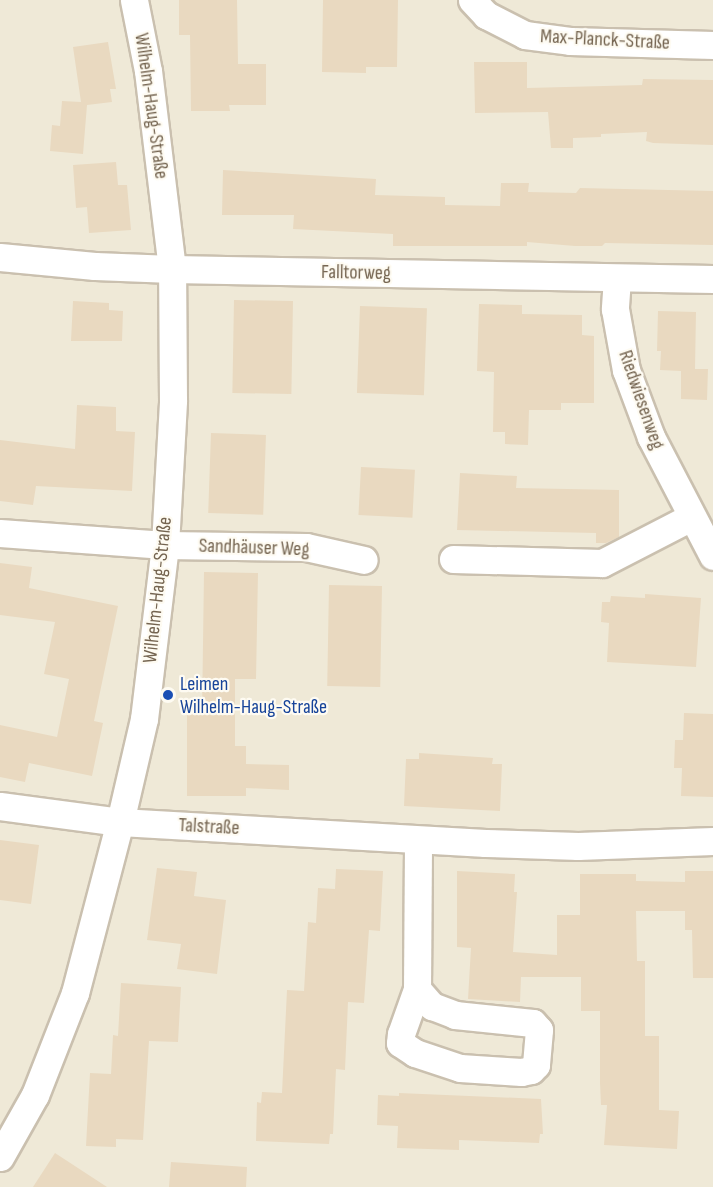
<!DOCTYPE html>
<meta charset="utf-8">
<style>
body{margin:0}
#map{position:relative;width:713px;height:1187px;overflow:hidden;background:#fbf8eb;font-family:"Sofia Sans Condensed",sans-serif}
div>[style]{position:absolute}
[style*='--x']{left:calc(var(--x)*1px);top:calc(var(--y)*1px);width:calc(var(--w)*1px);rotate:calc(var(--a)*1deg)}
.residential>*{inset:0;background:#efe9d7;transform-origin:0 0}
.building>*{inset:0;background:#e9d9c0;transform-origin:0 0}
.roads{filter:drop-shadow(2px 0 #cac0af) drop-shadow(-2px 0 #cac0af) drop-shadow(0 2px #cac0af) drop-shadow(0 -2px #cac0af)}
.street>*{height:27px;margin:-13.5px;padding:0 13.5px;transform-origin:13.5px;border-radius:13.5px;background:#fff}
.dots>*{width:16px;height:16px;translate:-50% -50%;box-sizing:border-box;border:3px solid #fefbf2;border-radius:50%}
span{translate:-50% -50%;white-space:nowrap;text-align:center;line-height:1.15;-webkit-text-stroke:4.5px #fefbf2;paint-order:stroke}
.street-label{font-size:20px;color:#746450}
.transit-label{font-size:20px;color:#164399}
.left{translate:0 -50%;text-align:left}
</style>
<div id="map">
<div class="residential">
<div style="left:0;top:0;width:713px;height:1187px"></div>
</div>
<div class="building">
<div style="clip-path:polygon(179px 0,237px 0,238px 64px,266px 64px,266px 105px,229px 105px,230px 111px,191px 111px,190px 35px,179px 35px)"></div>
<div style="clip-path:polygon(323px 0,398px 0,397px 67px,366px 67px,366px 73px,322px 72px)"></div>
<div style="clip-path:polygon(108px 42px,116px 89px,110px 89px,112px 102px,87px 105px,83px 154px,50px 151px,52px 125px,60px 126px,62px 101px,81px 102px,73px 47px)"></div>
<div style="clip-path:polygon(474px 62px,527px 62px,527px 88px,642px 85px,643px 79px,713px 80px,713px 145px,653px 143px,646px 141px,647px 132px,601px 134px,601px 137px,573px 138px,573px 148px,551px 148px,548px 112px,475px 113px)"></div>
<div style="clip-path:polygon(116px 162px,118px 185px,127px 185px,131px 230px,89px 233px,87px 207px,76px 208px,73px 165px)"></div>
<div style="clip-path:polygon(223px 170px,376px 179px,375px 195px,445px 197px,445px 205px,500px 206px,501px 183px,529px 183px,528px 192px,576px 193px,580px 188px,713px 191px,713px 245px,605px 243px,602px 246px,575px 246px,527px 242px,527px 246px,393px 246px,393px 234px,293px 229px,294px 215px,222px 215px)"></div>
<div style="left:234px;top:300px;width:59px;height:93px;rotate:1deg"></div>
<div style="clip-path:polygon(73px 301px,109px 303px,109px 310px,123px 311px,122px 341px,71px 341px)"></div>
<div style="clip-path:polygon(479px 304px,522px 305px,522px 314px,582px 315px,582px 335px,594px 336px,594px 403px,561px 403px,561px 410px,529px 410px,528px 445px,505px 444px,505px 432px,493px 432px,494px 372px,477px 371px)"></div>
<div style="left:360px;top:306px;width:67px;height:87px;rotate:2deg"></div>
<div style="clip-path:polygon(658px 311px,696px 312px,695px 369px,708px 369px,707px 400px,681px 399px,681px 371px,660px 370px,661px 351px,657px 351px)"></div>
<div style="clip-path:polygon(77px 405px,116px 407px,116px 431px,135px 432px,132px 491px,36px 486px,33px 505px,0 501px,0 440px,75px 449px)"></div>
<div style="left:211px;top:433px;width:55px;height:80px;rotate:2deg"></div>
<div style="left:361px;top:467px;width:54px;height:48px;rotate:3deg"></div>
<div style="clip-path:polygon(460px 473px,517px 476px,516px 488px,619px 490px,619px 537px,606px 543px,596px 543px,596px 533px,457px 530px)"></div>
<div style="clip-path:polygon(0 563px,32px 567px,29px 588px,118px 606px,94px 721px,103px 723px,92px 776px,29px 763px,25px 782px,0 777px,0 725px,57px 737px,69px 679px,44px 674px,55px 622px,0 615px)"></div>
<div style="clip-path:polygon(204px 572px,258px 573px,256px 679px,235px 679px,235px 746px,246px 746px,246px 764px,289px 765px,289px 790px,246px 788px,246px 796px,187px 796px,187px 714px,202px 714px)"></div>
<div style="left:329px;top:585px;width:53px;height:101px;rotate:1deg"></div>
<div style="clip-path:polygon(645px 594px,701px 598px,696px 667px,607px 662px,609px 623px,601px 622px,602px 602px,610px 602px,611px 596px,645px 598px)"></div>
<div style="clip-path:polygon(684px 713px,713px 714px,713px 797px,681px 796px,682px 768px,674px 768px,675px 740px,683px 740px)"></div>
<div style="clip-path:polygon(419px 753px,493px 758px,492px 764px,502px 764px,500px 811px,404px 806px,406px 759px,419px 759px)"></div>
<div style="clip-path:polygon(0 840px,39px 845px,31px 904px,0 900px)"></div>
<div style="clip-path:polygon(157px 868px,197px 872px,194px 896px,226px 900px,217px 974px,177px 969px,181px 944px,147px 940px)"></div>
<div style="clip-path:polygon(336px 869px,383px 871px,380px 931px,369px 930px,364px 1003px,348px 1002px,345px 1070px,336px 1069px,333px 1134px,330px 1134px,329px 1144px,256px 1141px,257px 1102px,261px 1103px,262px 1092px,282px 1093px,287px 990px,304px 991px,308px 922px,316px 923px,318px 888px,335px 889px)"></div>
<div style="clip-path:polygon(457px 871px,515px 874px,514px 892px,517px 892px,513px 952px,557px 955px,557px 915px,580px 915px,580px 874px,636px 874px,636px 881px,685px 882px,685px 871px,713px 871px,713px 978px,693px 978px,692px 930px,685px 930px,685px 911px,636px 911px,637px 961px,645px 961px,645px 1036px,659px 1036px,659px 1110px,679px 1111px,677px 1149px,604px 1145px,607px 1105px,601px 1105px,600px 1083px,600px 1011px,581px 1011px,581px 977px,521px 977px,520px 1002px,468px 999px,471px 948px,457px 947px)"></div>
<div style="clip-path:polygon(121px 983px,181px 987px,178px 1042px,149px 1041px,143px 1140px,116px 1139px,116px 1147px,86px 1146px,90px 1073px,111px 1074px,113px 1035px,118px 1036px)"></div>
<div style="clip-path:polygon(399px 1093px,541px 1099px,543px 1134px,540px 1134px,539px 1143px,459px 1140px,459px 1150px,397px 1148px,398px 1126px,377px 1125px,378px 1095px,399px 1096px)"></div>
<div style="clip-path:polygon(55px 1153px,107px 1187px,33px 1187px)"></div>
<div style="clip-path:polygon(171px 1162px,247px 1167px,246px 1187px,169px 1187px)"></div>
</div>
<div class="roads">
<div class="street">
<div style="--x:472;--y:0;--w:21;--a:47"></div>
<div style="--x:486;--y:15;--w:44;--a:27.1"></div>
<div style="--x:525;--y:35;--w:45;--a:7.6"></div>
<div style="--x:570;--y:41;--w:143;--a:1.6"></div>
<div style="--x:0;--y:257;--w:95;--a:5.4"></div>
<div style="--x:95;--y:266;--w:77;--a:2.2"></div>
<div style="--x:172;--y:269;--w:541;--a:1.06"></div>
<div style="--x:617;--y:278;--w:31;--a:94"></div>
<div style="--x:615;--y:309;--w:62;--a:79.8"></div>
<div style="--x:626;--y:370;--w:72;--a:69.5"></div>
<div style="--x:651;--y:437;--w:134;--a:62.5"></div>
<div style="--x:0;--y:533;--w:165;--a:4.2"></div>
<div style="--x:165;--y:545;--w:141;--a:0.8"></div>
<div style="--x:306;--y:547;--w:59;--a:12.6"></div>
<div style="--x:453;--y:559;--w:149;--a:1.5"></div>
<div style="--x:602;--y:563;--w:100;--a:-27.3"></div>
<div style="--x:0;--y:806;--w:121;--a:7.6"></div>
<div style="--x:120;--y:822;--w:366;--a:3.3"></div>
<div style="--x:485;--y:843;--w:93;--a:1.8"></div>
<div style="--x:578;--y:846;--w:135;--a:-2.1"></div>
<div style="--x:417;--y:989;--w:23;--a:49"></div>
<div style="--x:432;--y:1006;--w:25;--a:21"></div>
<div style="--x:455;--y:1015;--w:78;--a:5.9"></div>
<div style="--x:533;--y:1023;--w:9;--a:49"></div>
<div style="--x:539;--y:1030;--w:35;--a:95"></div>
<div style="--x:536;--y:1065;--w:7;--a:135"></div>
<div style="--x:531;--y:1070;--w:10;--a:169"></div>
<div style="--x:521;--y:1072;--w:61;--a:-176.2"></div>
<div style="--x:460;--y:1068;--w:47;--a:-161.6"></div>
<div style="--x:415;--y:1053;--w:18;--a:-146"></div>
<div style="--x:400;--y:1043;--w:9;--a:-84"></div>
<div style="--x:401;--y:1034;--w:48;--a:-70.4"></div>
<div style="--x:417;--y:989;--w:149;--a:-89.6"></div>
<div style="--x:0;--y:1157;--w:71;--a:-60.6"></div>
<div style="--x:35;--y:1095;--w:110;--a:-68.6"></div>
<div style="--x:75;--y:993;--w:177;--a:-75.3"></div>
<div style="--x:120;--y:822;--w:106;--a:-76.9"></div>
<div style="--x:144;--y:719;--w:175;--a:-83.1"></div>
<div style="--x:165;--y:545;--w:145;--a:-86.8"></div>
<div style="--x:173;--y:400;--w:131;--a:-90.4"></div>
<div style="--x:172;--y:269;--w:199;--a:-96.9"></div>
<div style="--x:148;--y:71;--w:72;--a:-101.2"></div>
</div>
</div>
<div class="dots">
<div style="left:168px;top:695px;background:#1a4fb4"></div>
</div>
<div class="street-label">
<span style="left:605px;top:40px;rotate:3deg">Max-Planck-Straße</span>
<span style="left:151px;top:106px;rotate:82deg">Wilhelm-Haug-Straße</span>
<span style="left:356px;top:273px;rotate:1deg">Falltorweg</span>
<span style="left:641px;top:400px;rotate:71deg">Riedwiesenweg</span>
<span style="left:254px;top:548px;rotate:2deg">Sandhäuser Weg</span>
<span style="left:158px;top:590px;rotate:-84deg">Wilhelm-Haug-Straße</span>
<span style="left:209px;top:827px;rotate:3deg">Talstraße</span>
</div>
<div class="transit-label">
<span class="left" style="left:180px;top:696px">Leimen<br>Wilhelm-Haug-Straße</span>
</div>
</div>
